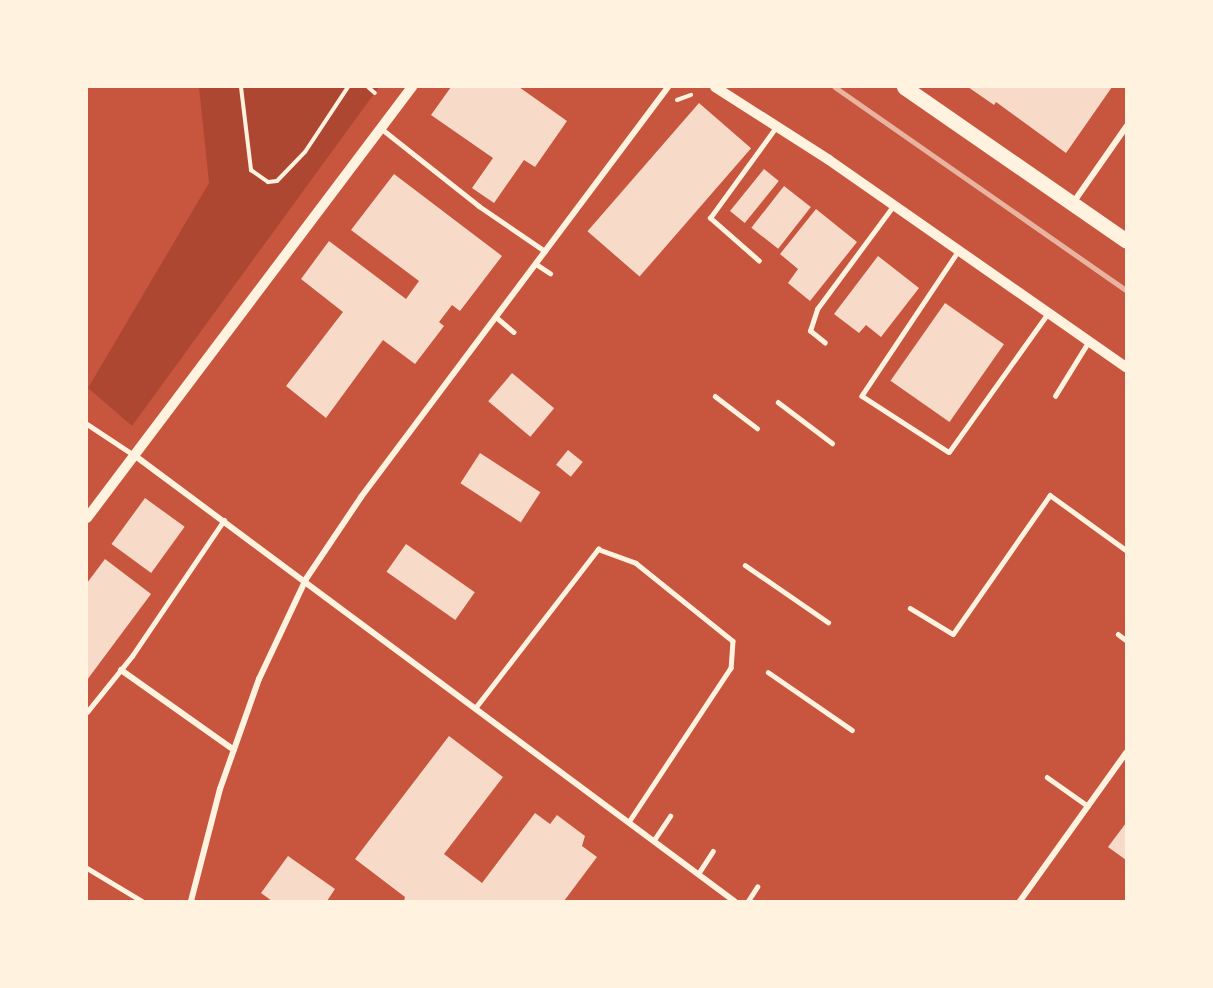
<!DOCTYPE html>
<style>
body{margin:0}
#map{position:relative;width:1213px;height:988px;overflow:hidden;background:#c8553d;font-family:Inter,sans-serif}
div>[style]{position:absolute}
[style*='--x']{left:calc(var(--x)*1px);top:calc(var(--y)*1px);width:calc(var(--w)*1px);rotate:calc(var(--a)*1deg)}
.green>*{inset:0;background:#ae4732}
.building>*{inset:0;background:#f7dbc8;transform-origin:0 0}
.path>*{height:4px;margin:-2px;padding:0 2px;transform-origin:2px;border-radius:2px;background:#fff3e0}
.service>*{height:4.5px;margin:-2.25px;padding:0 2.25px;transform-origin:2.25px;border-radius:2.25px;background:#fff3e0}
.minor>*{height:6px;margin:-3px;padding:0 3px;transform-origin:3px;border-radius:3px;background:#fff3e0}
.tertiary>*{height:10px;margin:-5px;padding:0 5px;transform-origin:5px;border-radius:5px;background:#fff3e0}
.primary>*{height:15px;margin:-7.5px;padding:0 7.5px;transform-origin:7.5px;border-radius:7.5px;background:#fff3e0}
.rail>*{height:4.5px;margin:-2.25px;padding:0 2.25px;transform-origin:2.25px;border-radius:2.25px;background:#e9b49f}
span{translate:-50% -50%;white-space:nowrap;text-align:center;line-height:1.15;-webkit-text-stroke:5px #fff3e0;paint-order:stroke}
.frame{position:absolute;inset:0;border:88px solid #fff3e0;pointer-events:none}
</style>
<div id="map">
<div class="green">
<div style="clip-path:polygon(199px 87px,379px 87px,132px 426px,88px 388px,209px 183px)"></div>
</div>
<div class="building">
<div style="clip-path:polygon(451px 87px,519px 87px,567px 121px,535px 167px,524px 160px,494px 203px,472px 188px,493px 158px,431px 115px)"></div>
<div style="clip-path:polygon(968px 87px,1112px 87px,1066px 153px,996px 102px,994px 105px)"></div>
<div style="left:699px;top:103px;width:69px;height:170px;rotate:41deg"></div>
<div style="left:764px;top:169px;width:19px;height:54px;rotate:39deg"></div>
<div style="clip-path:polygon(394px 174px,502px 256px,460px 311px,452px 305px,439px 322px,444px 326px,415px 364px,383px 340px,326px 418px,286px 386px,343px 312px,301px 279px,329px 241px,406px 299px,419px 281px,351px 230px)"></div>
<div style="left:784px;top:186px;width:34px;height:53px;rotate:38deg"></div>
<div style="clip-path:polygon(816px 209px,857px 242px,810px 301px,788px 283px,798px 269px,780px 254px)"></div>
<div style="clip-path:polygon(878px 256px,919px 288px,881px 337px,866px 325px,859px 333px,834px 314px)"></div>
<div style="left:945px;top:303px;width:72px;height:95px;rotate:35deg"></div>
<div style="left:512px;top:373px;width:55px;height:37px;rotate:40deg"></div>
<div style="left:568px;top:450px;width:19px;height:19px;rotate:39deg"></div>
<div style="left:480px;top:453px;width:72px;height:36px;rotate:33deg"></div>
<div style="left:145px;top:498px;width:49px;height:57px;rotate:36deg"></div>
<div style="left:406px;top:544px;width:84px;height:34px;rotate:35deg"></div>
<div style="clip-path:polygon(105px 559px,151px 594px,87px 680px,87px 583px)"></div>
<div style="clip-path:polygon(449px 736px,503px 777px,444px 854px,482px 883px,535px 813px,550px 824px,557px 815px,585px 836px,582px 846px,597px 857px,564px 901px,404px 901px,405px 897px,355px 859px)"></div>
<div style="clip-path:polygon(1126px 823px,1126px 860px,1108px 847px)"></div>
<div style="clip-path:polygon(288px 856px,335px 889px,327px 901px,272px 901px,261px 893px)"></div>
</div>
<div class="path">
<div style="--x:241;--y:87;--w:84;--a:83.1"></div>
<div style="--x:251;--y:170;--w:21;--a:35"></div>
<div style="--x:268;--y:182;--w:9;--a:-6"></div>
<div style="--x:277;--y:181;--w:40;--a:-46"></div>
<div style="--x:305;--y:152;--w:78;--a:-56.5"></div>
<div style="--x:368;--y:87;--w:9;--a:41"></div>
<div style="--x:677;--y:100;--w:15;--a:-20"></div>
</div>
<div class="service">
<div style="--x:382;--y:129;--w:124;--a:38.4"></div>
<div style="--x:479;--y:206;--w:80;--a:34.3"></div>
<div style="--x:958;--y:252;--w:173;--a:123.7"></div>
<div style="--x:862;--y:396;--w:103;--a:32.8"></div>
<div style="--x:949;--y:452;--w:171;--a:-54.5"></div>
<div style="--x:759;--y:261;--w:65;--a:-138.7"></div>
<div style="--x:710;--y:218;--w:112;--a:-54"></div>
<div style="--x:536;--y:264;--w:17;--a:33"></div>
<div style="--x:496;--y:317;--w:23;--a:40"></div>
<div style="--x:825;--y:343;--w:19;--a:-141"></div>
<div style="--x:810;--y:331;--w:23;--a:-72"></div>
<div style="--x:817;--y:309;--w:129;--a:-53.5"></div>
<div style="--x:715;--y:396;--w:53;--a:37.3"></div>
<div style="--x:1055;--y:396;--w:65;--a:-58.3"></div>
<div style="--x:778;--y:402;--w:68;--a:37.2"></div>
<div style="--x:87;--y:424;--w:56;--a:33.4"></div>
<div style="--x:745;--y:565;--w:101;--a:34.5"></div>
<div style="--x:910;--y:608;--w:50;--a:31.2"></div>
<div style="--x:953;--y:634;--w:169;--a:-55.1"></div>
<div style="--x:1050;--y:495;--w:94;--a:35.9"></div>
<div style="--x:1118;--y:634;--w:10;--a:37"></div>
<div style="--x:768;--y:672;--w:102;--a:34.6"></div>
<div style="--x:476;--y:707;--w:200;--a:-52.3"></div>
<div style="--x:598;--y:549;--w:40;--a:20.2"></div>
<div style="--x:636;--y:563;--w:124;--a:38.8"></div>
<div style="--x:733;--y:641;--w:27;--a:94"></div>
<div style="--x:731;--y:668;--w:185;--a:123.5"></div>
<div style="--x:87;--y:712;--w:72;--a:-51.2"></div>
<div style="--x:132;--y:656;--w:164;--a:-55.9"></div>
<div style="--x:1047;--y:777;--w:50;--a:35.3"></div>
<div style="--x:654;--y:840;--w:29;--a:-56"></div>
<div style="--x:87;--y:868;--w:64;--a:31"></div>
<div style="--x:698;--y:874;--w:27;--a:-57"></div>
<div style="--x:748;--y:901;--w:17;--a:-57"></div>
</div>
<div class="minor">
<div style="--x:1073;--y:203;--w:93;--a:-55.1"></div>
<div style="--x:134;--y:455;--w:748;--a:36.62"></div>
<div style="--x:121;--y:670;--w:138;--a:35.3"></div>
<div style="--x:191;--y:901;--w:116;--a:-75.5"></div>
<div style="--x:220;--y:789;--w:117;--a:-70.5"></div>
<div style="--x:259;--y:679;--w:110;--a:-64.8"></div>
<div style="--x:306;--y:579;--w:99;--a:-56.1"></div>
<div style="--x:361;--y:497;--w:512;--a:-53.17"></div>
<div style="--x:1020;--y:901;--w:182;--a:-54.4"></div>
</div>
<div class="tertiary">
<div style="--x:715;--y:87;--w:135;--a:32.6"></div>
<div style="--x:829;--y:160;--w:362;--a:34.9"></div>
<div style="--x:87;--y:518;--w:540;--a:-52.98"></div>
</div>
<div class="primary">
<div style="--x:904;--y:87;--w:270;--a:34.7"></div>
</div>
<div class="rail">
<div style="--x:835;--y:87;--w:355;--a:34.9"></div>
</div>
<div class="frame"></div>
</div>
